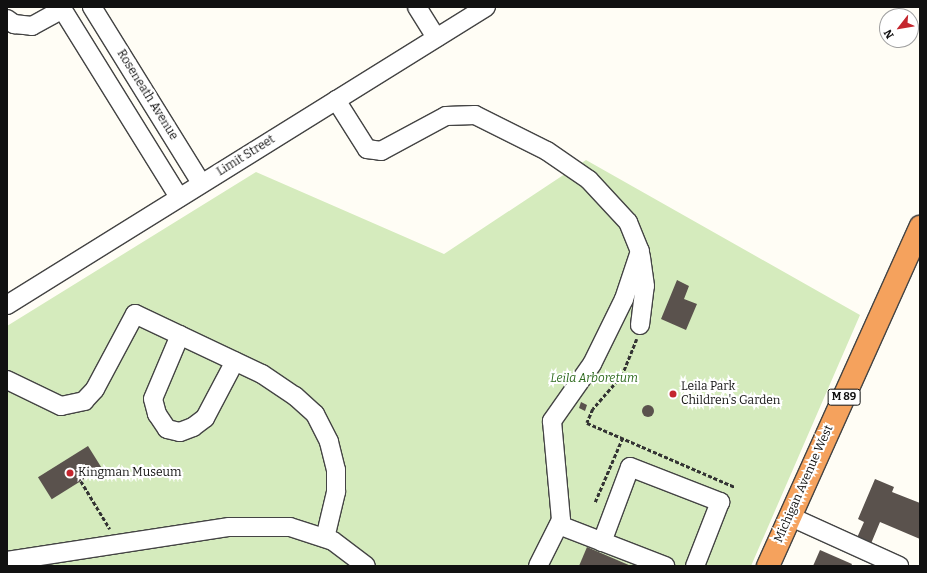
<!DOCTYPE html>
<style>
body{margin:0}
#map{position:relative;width:927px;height:573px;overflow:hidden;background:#fffdf5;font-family:Bitter,serif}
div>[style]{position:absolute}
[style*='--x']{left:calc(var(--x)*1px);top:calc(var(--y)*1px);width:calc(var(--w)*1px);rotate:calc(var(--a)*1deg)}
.green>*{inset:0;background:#d5ebbd}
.building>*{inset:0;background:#5a524d;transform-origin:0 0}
.round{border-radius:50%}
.path>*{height:2.5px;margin-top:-1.25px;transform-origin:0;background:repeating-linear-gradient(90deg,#333 0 4px,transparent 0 6px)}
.roads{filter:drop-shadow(1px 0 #444) drop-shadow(-1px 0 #444) drop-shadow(0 1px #444) drop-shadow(0 -1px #444)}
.minor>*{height:18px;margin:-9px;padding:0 9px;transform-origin:9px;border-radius:9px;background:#fff}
.highway>*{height:22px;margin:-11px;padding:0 11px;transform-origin:11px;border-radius:11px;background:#f5a25d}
.dots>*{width:11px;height:11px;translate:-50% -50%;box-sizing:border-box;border:2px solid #fff;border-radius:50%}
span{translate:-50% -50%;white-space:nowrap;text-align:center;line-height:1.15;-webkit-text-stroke:4px #fff;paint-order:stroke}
.shield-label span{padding:1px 3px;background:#fff;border:1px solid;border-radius:3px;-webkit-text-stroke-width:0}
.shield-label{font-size:11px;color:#111;font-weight:700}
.street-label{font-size:12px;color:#111}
.park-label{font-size:12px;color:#2f6b1f;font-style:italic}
.poi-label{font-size:12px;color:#111}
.left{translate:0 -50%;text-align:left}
.frame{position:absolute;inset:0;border:8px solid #111;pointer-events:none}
.north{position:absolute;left:879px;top:8px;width:40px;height:40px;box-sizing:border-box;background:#fff;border:1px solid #a0a0a0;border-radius:50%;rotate:239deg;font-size:11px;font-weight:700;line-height:16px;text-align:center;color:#111}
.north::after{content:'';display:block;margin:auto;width:14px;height:18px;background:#c4262e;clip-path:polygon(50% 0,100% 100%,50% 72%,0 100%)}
</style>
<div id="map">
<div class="green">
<div style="clip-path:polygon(586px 160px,860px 315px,751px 566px,7px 566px,7px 326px,256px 172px,444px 254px)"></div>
</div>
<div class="building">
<div style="clip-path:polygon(677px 280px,689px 286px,684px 299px,697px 304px,686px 330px,661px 319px)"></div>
<div style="clip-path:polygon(581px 402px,587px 405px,585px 411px,579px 408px)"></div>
<div class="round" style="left:642px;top:405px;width:12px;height:12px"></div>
<div style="left:88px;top:446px;width:26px;height:59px;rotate:58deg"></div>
<div style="clip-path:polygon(875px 479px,894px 487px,892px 492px,920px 503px,920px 539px,880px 522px,870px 546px,856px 540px,864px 522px,858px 519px)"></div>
<div style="clip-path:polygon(587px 547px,631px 566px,579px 566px)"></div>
<div style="clip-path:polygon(820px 550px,852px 564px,851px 566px,813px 566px)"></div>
</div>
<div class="path">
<div style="--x:637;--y:339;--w:40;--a:112"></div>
<div style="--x:622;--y:376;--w:44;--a:131.3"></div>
<div style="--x:593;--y:409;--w:15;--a:113"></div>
<div style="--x:587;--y:423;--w:161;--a:23.4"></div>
<div style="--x:81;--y:481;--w:56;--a:58.9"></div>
<div style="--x:595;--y:502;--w:69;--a:-66.8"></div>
</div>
<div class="roads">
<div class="minor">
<div style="--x:61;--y:7;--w:224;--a:58.2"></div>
<div style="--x:92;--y:7;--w:207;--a:58.2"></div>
<div style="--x:417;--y:7;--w:36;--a:58"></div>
<div style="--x:7;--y:19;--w:9;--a:36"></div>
<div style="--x:14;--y:24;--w:18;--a:6"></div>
<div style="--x:32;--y:26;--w:35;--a:-29"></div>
<div style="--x:336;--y:100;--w:58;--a:57.7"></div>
<div style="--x:367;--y:149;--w:14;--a:8"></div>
<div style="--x:381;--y:151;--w:74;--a:-28.3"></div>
<div style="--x:446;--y:116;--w:29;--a:-2"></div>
<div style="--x:475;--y:115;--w:80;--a:26.6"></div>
<div style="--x:547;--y:151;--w:51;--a:34.6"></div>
<div style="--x:589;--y:180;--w:57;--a:47.1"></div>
<div style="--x:628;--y:222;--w:31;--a:68"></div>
<div style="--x:640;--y:251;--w:51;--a:108.4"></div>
<div style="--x:624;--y:299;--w:72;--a:116.2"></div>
<div style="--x:592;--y:364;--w:70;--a:125.1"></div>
<div style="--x:552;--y:421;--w:99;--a:84.8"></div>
<div style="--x:561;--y:520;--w:51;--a:116.6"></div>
<div style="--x:7;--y:305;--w:564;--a:-31.89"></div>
<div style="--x:640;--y:325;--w:39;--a:-83"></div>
<div style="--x:645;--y:286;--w:30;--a:-98"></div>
<div style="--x:180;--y:335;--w:69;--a:112.9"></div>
<div style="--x:153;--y:399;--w:16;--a:75"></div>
<div style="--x:157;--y:414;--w:18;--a:56"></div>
<div style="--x:167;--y:429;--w:13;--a:13"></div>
<div style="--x:180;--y:432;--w:14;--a:-21"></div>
<div style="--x:193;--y:427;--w:15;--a:-37"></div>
<div style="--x:205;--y:418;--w:64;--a:-62.2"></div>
<div style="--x:7;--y:380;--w:60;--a:25.7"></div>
<div style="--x:61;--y:406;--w:24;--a:-12"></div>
<div style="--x:84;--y:401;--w:16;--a:-47"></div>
<div style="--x:95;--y:389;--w:85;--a:-61.9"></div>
<div style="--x:135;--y:314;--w:140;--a:25.3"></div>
<div style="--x:262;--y:374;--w:40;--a:34"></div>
<div style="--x:295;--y:396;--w:27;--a:42"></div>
<div style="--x:315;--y:414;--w:31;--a:63"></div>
<div style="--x:329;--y:442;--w:29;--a:76"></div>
<div style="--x:336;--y:470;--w:22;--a:90"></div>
<div style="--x:336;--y:492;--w:47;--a:103.4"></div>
<div style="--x:789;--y:516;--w:121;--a:24.4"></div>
<div style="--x:559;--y:525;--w:114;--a:21.1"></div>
<div style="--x:602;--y:542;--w:80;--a:-69.5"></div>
<div style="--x:630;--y:467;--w:97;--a:21.3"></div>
<div style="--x:720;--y:502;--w:69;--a:111.3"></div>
<div style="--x:7;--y:561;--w:225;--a:-8.7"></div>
<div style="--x:229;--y:527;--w:61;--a:0"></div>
<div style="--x:290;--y:527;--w:45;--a:18"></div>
<div style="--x:333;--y:541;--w:41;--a:37.1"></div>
</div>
<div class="highway">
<div style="--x:768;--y:566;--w:372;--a:-65.8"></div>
</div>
</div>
<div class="dots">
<div style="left:673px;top:394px;background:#c4262e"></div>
<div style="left:70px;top:473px;background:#c4262e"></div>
</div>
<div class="shield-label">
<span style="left:844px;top:397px">M 89</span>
</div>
<div class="street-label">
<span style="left:147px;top:95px;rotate:58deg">Roseneath Avenue</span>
<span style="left:246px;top:156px;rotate:-32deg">Limit Street</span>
<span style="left:804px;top:484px;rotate:-66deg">Michigan Avenue West</span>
</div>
<div class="park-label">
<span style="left:594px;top:379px">Leila Arboretum</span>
</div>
<div class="poi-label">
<span class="left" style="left:681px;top:394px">Leila Park<br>Children's Garden</span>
<span class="left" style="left:78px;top:473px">Kingman Museum</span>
</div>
<div class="frame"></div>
<div class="north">N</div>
</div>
